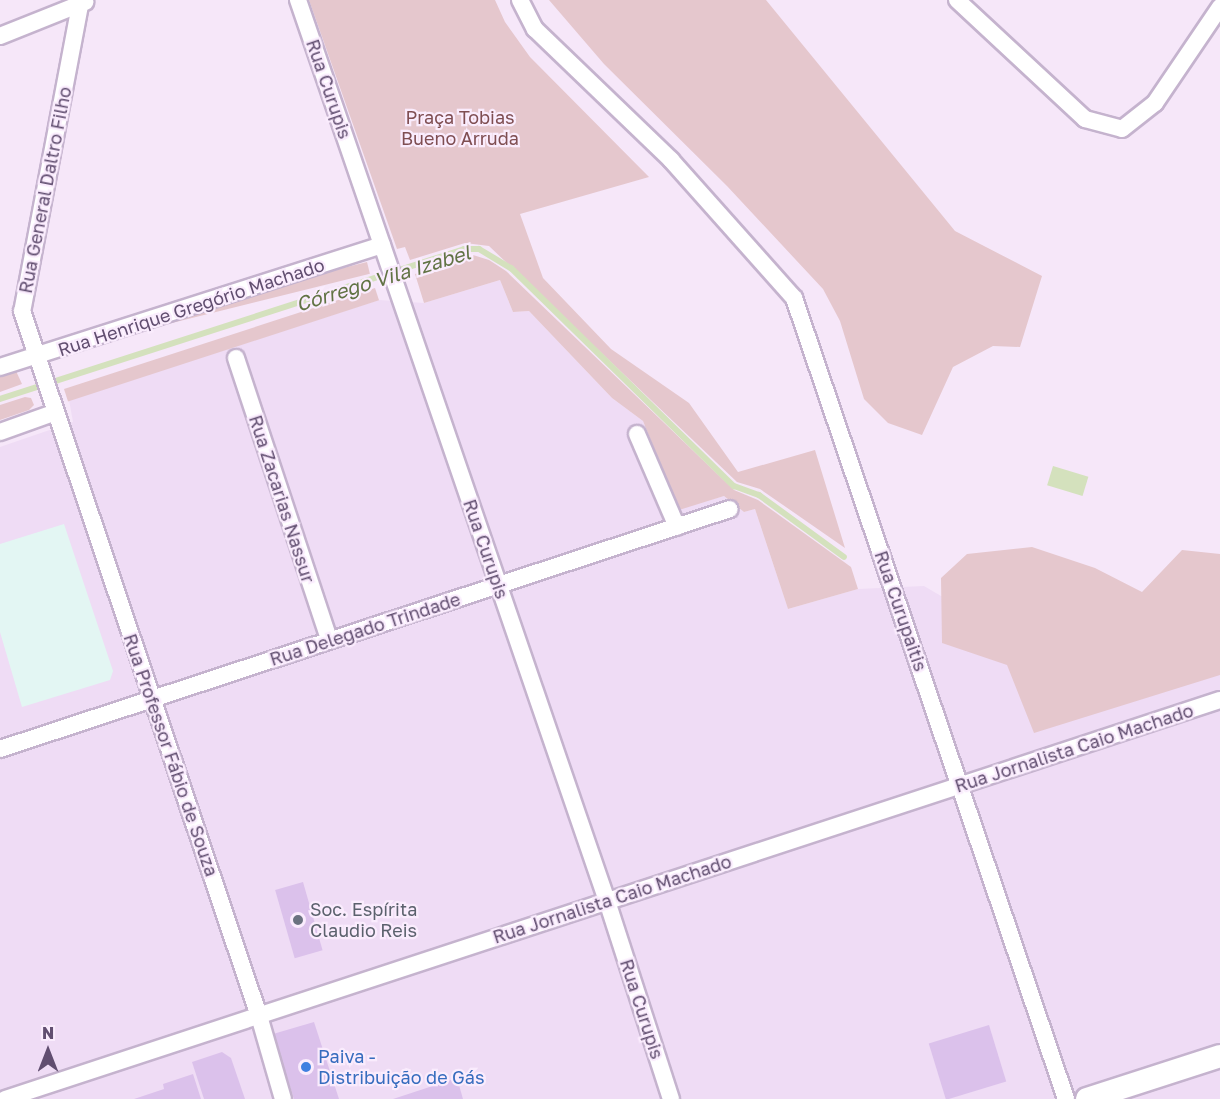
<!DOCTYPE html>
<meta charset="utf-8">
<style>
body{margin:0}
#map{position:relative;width:1220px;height:1099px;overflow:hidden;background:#f6e7f9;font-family:"Golos Text",sans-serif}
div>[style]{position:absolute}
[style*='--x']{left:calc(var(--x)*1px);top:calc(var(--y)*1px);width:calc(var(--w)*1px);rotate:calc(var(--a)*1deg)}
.residential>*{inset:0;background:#efdcf5}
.education>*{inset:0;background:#e3f6f3}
.green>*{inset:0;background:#e5c7cd;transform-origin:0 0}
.water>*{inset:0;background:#d4e1bd;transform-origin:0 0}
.stream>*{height:6px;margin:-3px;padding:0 3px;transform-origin:3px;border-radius:3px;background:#d4e1bd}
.building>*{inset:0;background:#dbc1eb;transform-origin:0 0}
.roads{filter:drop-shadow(2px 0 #c5b3ce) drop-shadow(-2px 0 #c5b3ce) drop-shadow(0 2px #c5b3ce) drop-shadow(0 -2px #c5b3ce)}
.street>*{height:16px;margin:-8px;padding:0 8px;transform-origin:8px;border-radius:8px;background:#fff}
.secondary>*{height:22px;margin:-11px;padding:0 11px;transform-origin:11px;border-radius:11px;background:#fff}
.dots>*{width:16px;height:16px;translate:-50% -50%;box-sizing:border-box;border:3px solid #faecfd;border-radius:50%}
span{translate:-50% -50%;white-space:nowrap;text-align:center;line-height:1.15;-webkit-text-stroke:4.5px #faecfd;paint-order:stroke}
.street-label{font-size:18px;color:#614e70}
.park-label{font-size:18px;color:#7f4e52}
.worship-label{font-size:18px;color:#5b616d}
.left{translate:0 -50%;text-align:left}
.shop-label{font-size:18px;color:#366cbe}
.water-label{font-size:20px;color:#617344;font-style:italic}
.north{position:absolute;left:18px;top:1021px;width:60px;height:60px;-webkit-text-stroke:4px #faecfd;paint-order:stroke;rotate:0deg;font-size:16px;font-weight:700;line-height:24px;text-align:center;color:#614e70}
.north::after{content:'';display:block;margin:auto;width:21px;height:27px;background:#614e70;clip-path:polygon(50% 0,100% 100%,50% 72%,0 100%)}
</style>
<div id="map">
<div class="residential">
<div style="clip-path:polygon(500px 280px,513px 312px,529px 311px,612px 398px,643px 421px,679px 509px,724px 496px,744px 512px,755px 509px,788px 609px,858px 589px,924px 586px,941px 596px,1220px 628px,1220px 1099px,0 1099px,0 447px,73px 422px,69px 400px,379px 300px,424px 303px)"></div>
</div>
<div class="education">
<div style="clip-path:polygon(64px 524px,113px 671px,110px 680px,22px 707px,0 632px,0 544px)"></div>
</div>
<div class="green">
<div style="clip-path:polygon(309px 0,495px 0,505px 22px,530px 57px,649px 177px,520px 214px,543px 278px,611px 349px,689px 403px,738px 472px,815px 450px,845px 548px,760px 489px,737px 482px,489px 246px,465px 243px,410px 260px,405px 247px,397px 249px)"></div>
<div style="clip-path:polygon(549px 0,766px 0,955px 231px,1042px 276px,1020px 347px,993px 346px,953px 367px,922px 435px,888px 423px,864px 399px,840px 321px,823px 289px,727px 186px,604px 64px)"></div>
<div style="clip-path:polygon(473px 255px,489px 260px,506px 271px,734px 490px,758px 500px,851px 567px,858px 589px,788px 609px,755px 509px,744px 512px,724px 496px,679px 510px,643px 421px,612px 398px,529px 311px,513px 312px,500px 280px,424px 303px,415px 274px)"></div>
<div style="left:367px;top:262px;width:12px;height:331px;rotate:76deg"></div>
<div style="left:375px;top:288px;width:13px;height:327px;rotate:72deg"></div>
<div style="clip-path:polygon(16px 371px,22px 384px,0 392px,0 376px)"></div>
<div style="clip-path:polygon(25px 397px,31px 398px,34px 405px,29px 410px,0 420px,0 405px)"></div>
<div style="clip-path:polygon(1032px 547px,1095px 568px,1142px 592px,1182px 550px,1220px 554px,1220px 675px,1034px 733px,1007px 665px,942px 643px,941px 578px,967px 554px)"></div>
</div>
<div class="water">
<div style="left:1053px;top:466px;width:37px;height:20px;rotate:17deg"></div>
</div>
<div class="stream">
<div style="--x:0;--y:399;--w:488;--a:-17.9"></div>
<div style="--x:464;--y:249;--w:15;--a:0"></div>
<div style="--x:479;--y:249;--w:37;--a:31"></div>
<div style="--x:511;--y:268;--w:312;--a:44.4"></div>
<div style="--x:734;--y:486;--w:27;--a:20"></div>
<div style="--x:759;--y:495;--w:105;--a:36.1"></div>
</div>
<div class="building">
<div style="left:303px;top:882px;width:71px;height:29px;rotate:74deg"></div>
<div style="clip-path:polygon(314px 1022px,339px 1099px,294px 1099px,273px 1034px)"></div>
<div style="left:989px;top:1025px;width:59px;height:63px;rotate:73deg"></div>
<div style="clip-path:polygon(222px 1052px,231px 1058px,245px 1099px,204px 1099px,192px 1062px)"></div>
<div style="clip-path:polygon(193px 1074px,201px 1099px,134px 1099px,164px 1089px,163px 1084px)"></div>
<div style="clip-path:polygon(457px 1078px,463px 1099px,393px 1099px)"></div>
</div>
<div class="roads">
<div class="street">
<div style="--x:81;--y:0;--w:317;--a:100.7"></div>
<div style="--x:22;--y:311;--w:744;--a:71.42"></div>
<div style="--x:259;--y:1016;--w:86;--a:73.9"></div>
<div style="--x:298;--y:0;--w:953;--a:71.07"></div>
<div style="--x:607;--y:901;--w:208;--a:72.1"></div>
<div style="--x:520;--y:0;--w:33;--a:63"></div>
<div style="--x:535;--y:29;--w:189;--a:43.9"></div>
<div style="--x:671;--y:160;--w:185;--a:48.3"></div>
<div style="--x:794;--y:298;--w:846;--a:71.24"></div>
<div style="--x:957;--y:0;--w:175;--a:42.9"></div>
<div style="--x:1085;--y:119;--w:38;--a:15"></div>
<div style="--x:1122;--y:129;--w:42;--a:-38.2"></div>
<div style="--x:1155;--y:103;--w:116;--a:-55.9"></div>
<div style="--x:0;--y:36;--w:92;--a:-21.8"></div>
<div style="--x:236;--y:358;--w:297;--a:71.7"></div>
<div style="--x:0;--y:367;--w:401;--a:-17.7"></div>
<div style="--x:0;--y:432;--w:59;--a:-19.7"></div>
<div style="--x:637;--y:434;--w:101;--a:66.7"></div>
<div style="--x:0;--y:749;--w:768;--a:-18.2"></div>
<div style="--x:5;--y:1099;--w:1279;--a:-18.18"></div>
</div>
<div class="secondary">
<div style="--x:1087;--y:1099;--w:140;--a:-17.9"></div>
</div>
</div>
<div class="dots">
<div style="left:298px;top:920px;background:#6b7280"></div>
<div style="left:306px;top:1067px;background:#3f7fe0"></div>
</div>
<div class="street-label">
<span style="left:329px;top:89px;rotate:71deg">Rua Curupis</span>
<span style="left:45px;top:190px;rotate:-79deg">Rua General Daltro Filho</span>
<span style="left:191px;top:307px;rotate:-18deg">Rua Henrique Gregório Machado</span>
<span style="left:282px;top:499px;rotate:72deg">Rua Zacarias Nassur</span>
<span style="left:486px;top:549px;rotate:71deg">Rua Curupis</span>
<span style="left:901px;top:611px;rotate:71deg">Rua Curupaitis</span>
<span style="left:365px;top:629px;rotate:-18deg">Rua Delegado Trindade</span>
<span style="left:1074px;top:748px;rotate:-18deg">Rua Jornalista Caio Machado</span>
<span style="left:171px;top:755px;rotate:71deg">Rua Professor Fábio de Souza</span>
<span style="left:612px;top:899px;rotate:-18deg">Rua Jornalista Caio Machado</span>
<span style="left:642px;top:1009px;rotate:72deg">Rua Curupis</span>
</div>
<div class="park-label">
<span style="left:460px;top:128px">Praça Tobias<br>Bueno Arruda</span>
</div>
<div class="worship-label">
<span class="left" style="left:310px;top:920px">Soc. Espírita<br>Claudio Reis</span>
</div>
<div class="shop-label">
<span class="left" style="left:318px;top:1067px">Paiva -<br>Distribuição de Gás</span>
</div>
<div class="water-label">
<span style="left:383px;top:278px;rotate:-17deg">Córrego Vila Izabel</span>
</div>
<div class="north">N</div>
</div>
